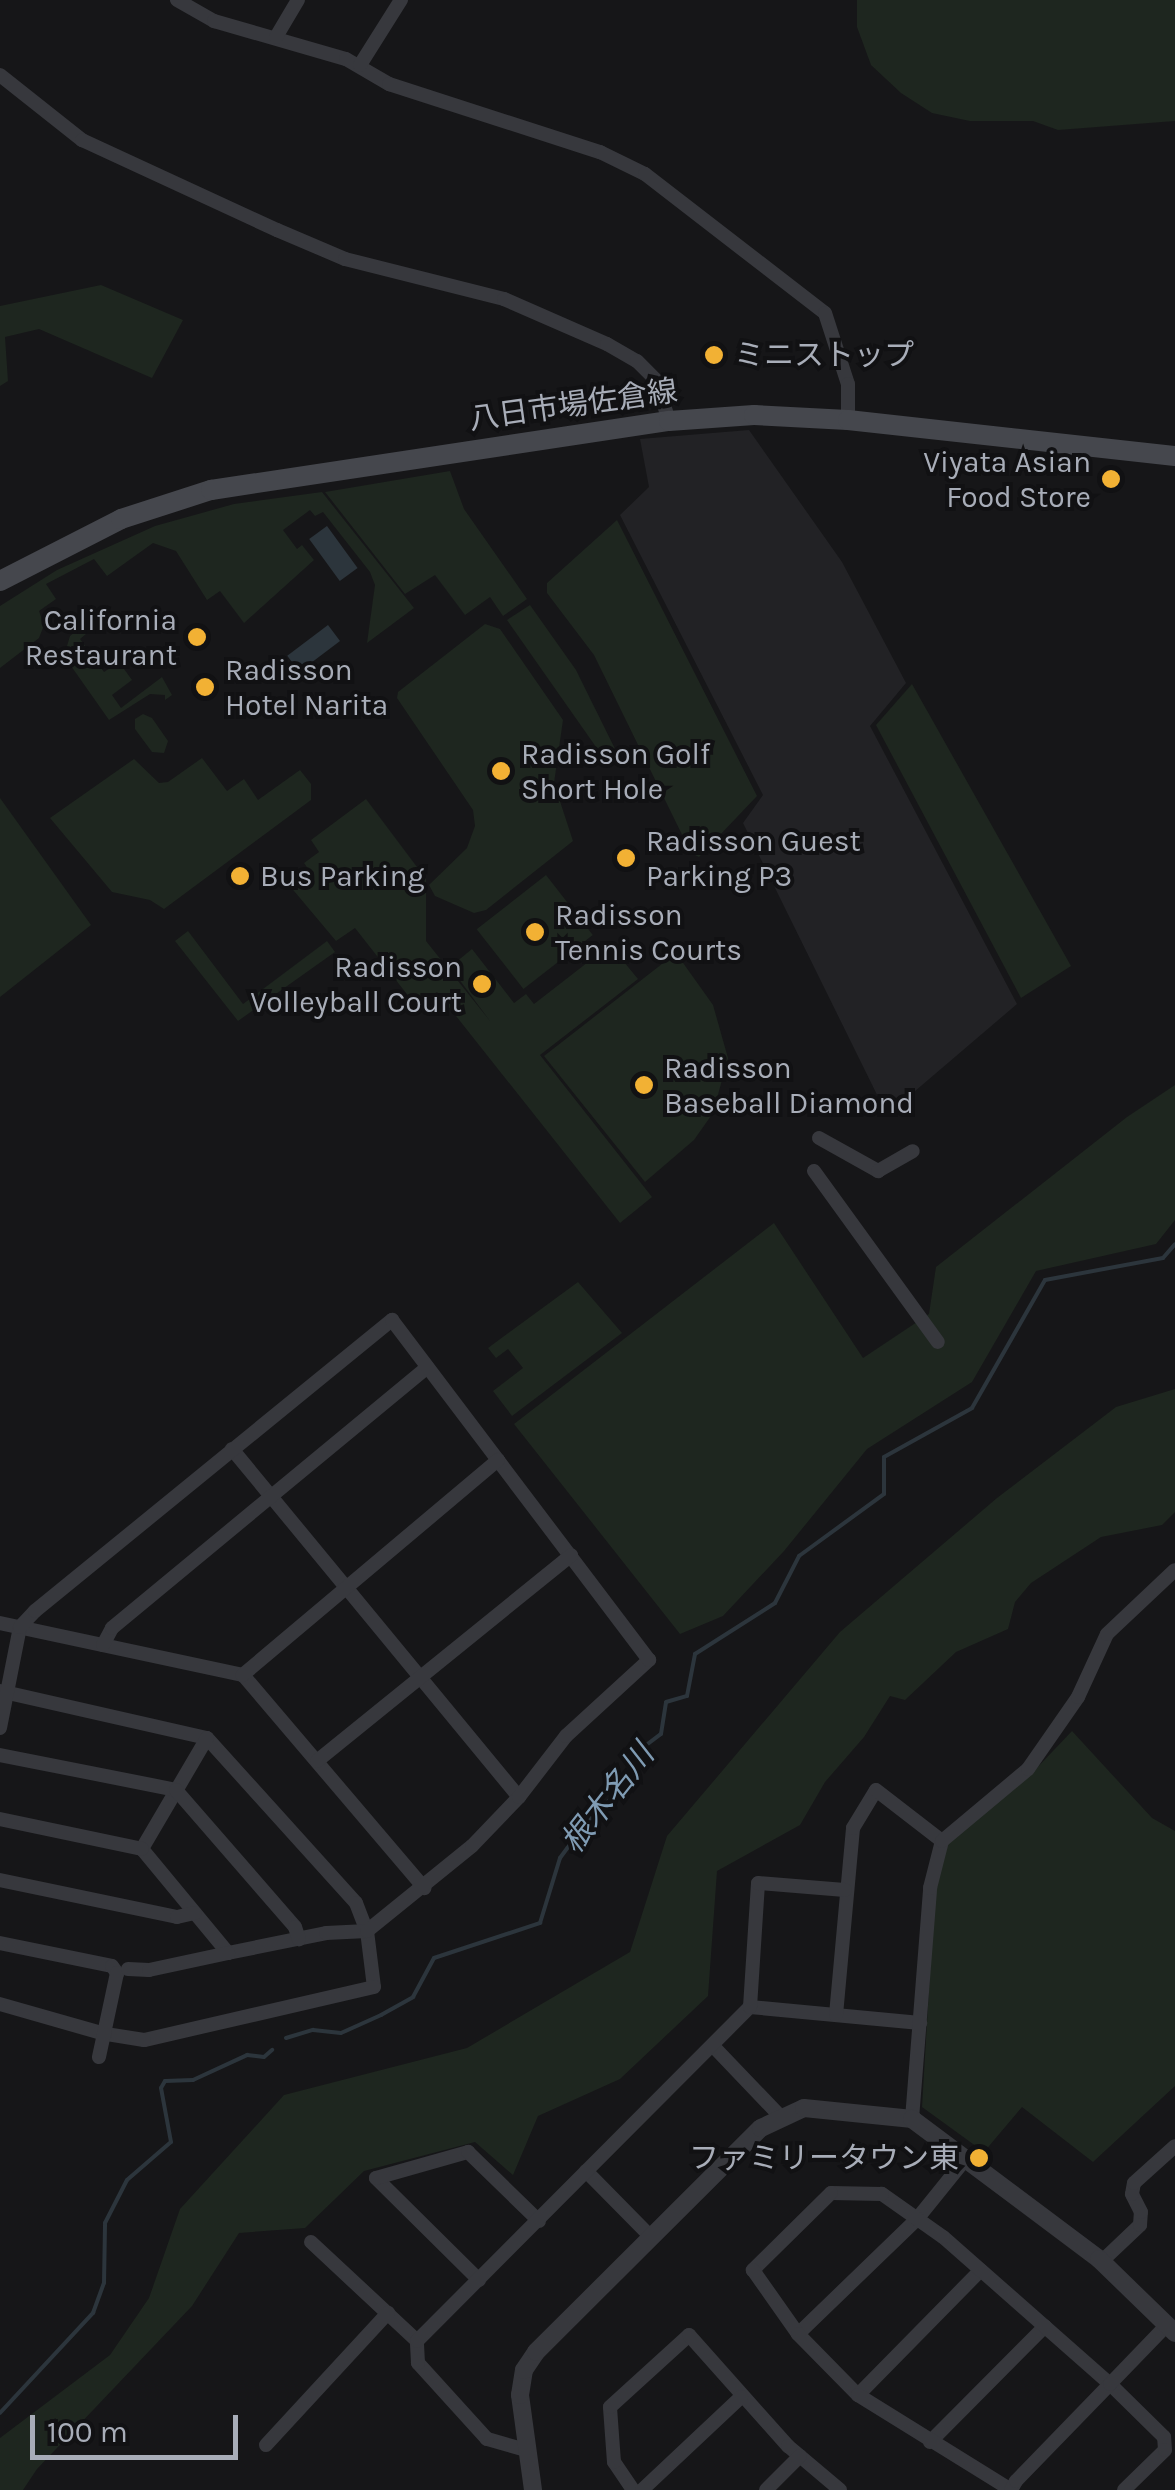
<!DOCTYPE html>
<meta charset="utf-8">
<style>
body{margin:0}
#map{position:relative;width:1175px;height:2490px;overflow:hidden;background:#161618;font-family:Karla,"Noto Sans JP",sans-serif}
div>[style]{position:absolute}
[style*='--x']{left:calc(var(--x)*1px);top:calc(var(--y)*1px);width:calc(var(--w)*1px);rotate:calc(var(--a)*1deg)}
.built>*{inset:0;background:#222225}
.green>*{inset:0;background:#1e261f;transform-origin:0 0}
.water>*{inset:0;background:#2c353c;transform-origin:0 0}
.stream>*{height:4px;margin:-2px;padding:0 2px;transform-origin:2px;border-radius:2px;background:#2c353c}
.minor>*{height:14px;margin:-7px;padding:0 7px;transform-origin:7px;border-radius:7px;background:#37383d}
.tertiary>*{height:18px;margin:-9px;padding:0 9px;transform-origin:9px;border-radius:9px;background:#37383d}
.secondary>*{height:20px;margin:-10px;padding:0 10px;transform-origin:10px;border-radius:10px;background:#45474d}
.dots>*{width:28px;height:28px;translate:-50% -50%;box-sizing:border-box;border:5px solid #111113;border-radius:50%}
span{translate:-50% -50%;white-space:nowrap;text-align:center;line-height:1.15;-webkit-text-stroke:8px #111113;paint-order:stroke}
.poi-label{font-size:30px;color:#a8adb8}
.left{translate:0 -50%;text-align:left}
.right{translate:-100% -50%;text-align:right}
.street-label{font-size:30px;color:#a8adb8}
.water-label{font-size:32px;color:#7f9bb3;font-style:italic}
.scale{position:absolute;left:30px;top:2415px;width:208px;height:45px;box-sizing:border-box;border:5px solid #a8adb8;border-top:0;padding-left:12px;font-size:30px;line-height:35px;white-space:nowrap;color:#a8adb8;-webkit-text-stroke:8px #111113;paint-order:stroke}
</style>
<div id="map">
<div class="built">
<div style="clip-path:polygon(749px 430px,842px 562px,906px 683px,870px 726px,1017px 1004px,887px 1115px,743px 823px,763px 795px,620px 515px,649px 487px,640px 439px)"></div>
</div>
<div class="green">
<div style="clip-path:polygon(857px 0,1175px 0,1175px 121px,1058px 130px,1033px 121px,970px 121px,932px 113px,901px 93px,871px 65px,857px 27px)"></div>
<div style="clip-path:polygon(101px 285px,183px 320px,152px 378px,39px 329px,5px 337px,8px 381px,0 386px,0 306px)"></div>
<div style="clip-path:polygon(450px 471px,464px 509px,527px 599px,503px 616px,490px 597px,465px 615px,435px 575px,405px 594px,325px 492px)"></div>
<div style="clip-path:polygon(322px 492px,414px 608px,367px 643px,375px 585px,370px 572px,323px 512px,315px 516px,310px 510px,283px 530px,297px 549px,302px 545px,314px 560px,244px 623px,220px 591px,207px 600px,176px 551px,153px 543px,107px 576px,94px 559px,46px 584px,56px 599px,39px 611px,44px 625px,39px 638px,0 668px,0 606px,57px 570px,155px 526px,234px 504px)"></div>
<div style="clip-path:polygon(617px 520px,757px 796px,699px 857px,691px 853px,594px 655px,547px 593px,547px 583px)"></div>
<div style="clip-path:polygon(530px 605px,576px 670px,619px 757px,603px 757px,507px 620px)"></div>
<div style="clip-path:polygon(87px 622px,92px 629px,80px 639px,104px 672px,119px 662px,132px 680px,112px 695px,121px 708px,162px 677px,172px 695px,165px 700px,165px 695px,150px 694px,109px 720px,64px 656px,70px 636px)"></div>
<div style="clip-path:polygon(485px 624px,500px 629px,563px 720px,554px 783px,573px 841px,486px 910px,474px 913px,435px 896px,429px 885px,467px 848px,475px 826px,473px 810px,397px 698px,398px 692px)"></div>
<div style="clip-path:polygon(912px 684px,1071px 966px,1021px 998px,876px 725px)"></div>
<div style="clip-path:polygon(143px 714px,152px 718px,168px 741px,164px 753px,152px 752px,135px 729px,135px 719px)"></div>
<div style="clip-path:polygon(202px 758px,227px 791px,244px 779px,258px 800px,300px 770px,311px 784px,311px 800px,164px 909px,150px 900px,112px 892px,50px 818px,134px 759px,159px 783px,168px 782px)"></div>
<div style="clip-path:polygon(0 798px,91px 925px,0 997px)"></div>
<div style="clip-path:polygon(366px 799px,426px 879px,426px 941px,490px 1021px,450px 967px,472px 949px,514px 1003px,526px 994px,534px 1004px,610px 945px,638px 979px,540px 1055px,652px 1197px,620px 1223px,437px 992px,417px 1007px,355px 928px,336px 941px,289px 885px,309px 870px,304px 863px,319px 852px,311px 840px)"></div>
<div style="left:546px;top:875px;width:76px;height:88px;rotate:52deg"></div>
<div style="clip-path:polygon(188px 931px,243px 1004px,327px 941px,335px 952px,238px 1021px,175px 941px)"></div>
<div style="clip-path:polygon(676px 953px,713px 1005px,728px 1058px,713px 1113px,694px 1140px,645px 1182px,544px 1056px)"></div>
<div style="clip-path:polygon(1175px 1085px,1175px 1220px,1156px 1244px,1036px 1271px,972px 1382px,867px 1449px,784px 1551px,723px 1616px,680px 1634px,514px 1424px,774px 1223px,863px 1358px,929px 1314px,936px 1267px,1127px 1117px)"></div>
<div style="clip-path:polygon(578px 1282px,622px 1333px,512px 1416px,493px 1391px,523px 1368px,508px 1349px,496px 1358px,488px 1348px)"></div>
<div style="clip-path:polygon(1175px 1389px,1175px 1512px,1162px 1525px,1101px 1537px,1031px 1583px,1015px 1602px,1008px 1629px,956px 1652px,905px 1700px,890px 1696px,864px 1737px,825px 1782px,800px 1825px,717px 1871px,708px 1996px,620px 2079px,538px 2116px,513px 2175px,475px 2142px,364px 2171px,305px 2228px,239px 2233px,192px 2306px,37px 2469px,23px 2490px,0 2490px,0 2438px,110px 2355px,149px 2298px,180px 2209px,284px 2095px,467px 2048px,630px 1952px,667px 1836px,840px 1632px,997px 1498px,1116px 1407px)"></div>
<div style="clip-path:polygon(1072px 1731px,1152px 1818px,1175px 1831px,1175px 2086px,1093px 2162px,1022px 2107px,984px 2152px,922px 2107px,935px 1888px,946px 1842px,1033px 1772px)"></div>
</div>
<div class="water">
<div style="left:327px;top:526px;width:52px;height:22px;rotate:54deg"></div>
<div style="left:328px;top:625px;width:20px;height:51px;rotate:53deg"></div>
</div>
<div class="stream">
<div style="--x:286;--y:2038;--w:28;--a:-17"></div>
<div style="--x:313;--y:2030;--w:28;--a:6"></div>
<div style="--x:341;--y:2033;--w:44;--a:-24.2"></div>
<div style="--x:381;--y:2015;--w:37;--a:-29"></div>
<div style="--x:413;--y:1997;--w:44;--a:-61.7"></div>
<div style="--x:434;--y:1958;--w:112;--a:-18.3"></div>
<div style="--x:540;--y:1923;--w:68;--a:-72.9"></div>
<div style="--x:560;--y:1858;--w:42;--a:-53.7"></div>
<div style="--x:585;--y:1824;--w:67;--a:-44.4"></div>
<div style="--x:633;--y:1777;--w:29;--a:-74"></div>
<div style="--x:641;--y:1749;--w:25;--a:-37"></div>
<div style="--x:661;--y:1734;--w:32;--a:-81"></div>
<div style="--x:666;--y:1702;--w:22;--a:-16"></div>
<div style="--x:687;--y:1696;--w:43;--a:-79.2"></div>
<div style="--x:695;--y:1654;--w:95;--a:-32.5"></div>
<div style="--x:775;--y:1603;--w:53;--a:-62.9"></div>
<div style="--x:799;--y:1556;--w:105;--a:-36.1"></div>
<div style="--x:884;--y:1494;--w:37;--a:-90"></div>
<div style="--x:884;--y:1457;--w:101;--a:-29.1"></div>
<div style="--x:972;--y:1408;--w:147;--a:-60.3"></div>
<div style="--x:1045;--y:1280;--w:120;--a:-10.6"></div>
<div style="--x:1163;--y:1258;--w:18;--a:-49"></div>
<div style="--x:0;--y:2413;--w:137;--a:-47.1"></div>
<div style="--x:93;--y:2313;--w:32;--a:-70"></div>
<div style="--x:104;--y:2283;--w:60;--a:-89"></div>
<div style="--x:105;--y:2223;--w:48;--a:-62.9"></div>
<div style="--x:127;--y:2180;--w:58;--a:-40.8"></div>
<div style="--x:171;--y:2142;--w:55;--a:-100.5"></div>
<div style="--x:161;--y:2088;--w:8;--a:-60"></div>
<div style="--x:165;--y:2081;--w:28;--a:-2"></div>
<div style="--x:193;--y:2080;--w:60;--a:-24.8"></div>
<div style="--x:247;--y:2055;--w:17;--a:7"></div>
<div style="--x:264;--y:2057;--w:11;--a:-41"></div>
</div>
<div class="minor">
<div style="--x:177;--y:0;--w:43;--a:29.6"></div>
<div style="--x:214;--y:21;--w:137;--a:16.1"></div>
<div style="--x:346;--y:59;--w:50;--a:30.2"></div>
<div style="--x:389;--y:84;--w:222;--a:17.9"></div>
<div style="--x:600;--y:152;--w:50;--a:26.1"></div>
<div style="--x:645;--y:174;--w:227;--a:37.7"></div>
<div style="--x:825;--y:313;--w:75;--a:72.1"></div>
<div style="--x:848;--y:384;--w:36;--a:90"></div>
<div style="--x:276;--y:37;--w:43;--a:-59.3"></div>
<div style="--x:360;--y:65;--w:77;--a:-57.8"></div>
<div style="--x:0;--y:75;--w:105;--a:38.4"></div>
<div style="--x:82;--y:140;--w:215;--a:24.8"></div>
<div style="--x:277;--y:230;--w:74;--a:23.1"></div>
<div style="--x:345;--y:259;--w:164;--a:14.1"></div>
<div style="--x:504;--y:299;--w:112;--a:23.6"></div>
<div style="--x:607;--y:344;--w:34;--a:30"></div>
<div style="--x:637;--y:361;--w:27;--a:45"></div>
<div style="--x:656;--y:380;--w:43;--a:72.4"></div>
<div style="--x:819;--y:1138;--w:68;--a:29.2"></div>
<div style="--x:878;--y:1171;--w:40;--a:-29.7"></div>
<div style="--x:814;--y:1171;--w:211;--a:54.1"></div>
<div style="--x:232;--y:1449;--w:451;--a:50.5"></div>
<div style="--x:0;--y:1623;--w:249;--a:12.1"></div>
<div style="--x:243;--y:1675;--w:280;--a:49.6"></div>
<div style="--x:103;--y:1645;--w:19;--a:-62"></div>
<div style="--x:112;--y:1628;--w:409;--a:-39.6"></div>
<div style="--x:0;--y:1691;--w:212;--a:12.8"></div>
<div style="--x:207;--y:1738;--w:222;--a:47.9"></div>
<div style="--x:356;--y:1903;--w:30;--a:69"></div>
<div style="--x:367;--y:1931;--w:56;--a:82.9"></div>
<div style="--x:374;--y:1987;--w:236;--a:167"></div>
<div style="--x:144;--y:2040;--w:39;--a:-171"></div>
<div style="--x:105;--y:2034;--w:109;--a:-164.1"></div>
<div style="--x:0;--y:1728;--w:103;--a:-78.8"></div>
<div style="--x:20;--y:1627;--w:22;--a:-47"></div>
<div style="--x:35;--y:1611;--w:461;--a:-39.2"></div>
<div style="--x:392;--y:1320;--w:176;--a:52.9"></div>
<div style="--x:207;--y:1738;--w:129;--a:120.4"></div>
<div style="--x:142;--y:1849;--w:135;--a:50.4"></div>
<div style="--x:228;--y:1953;--w:100;--a:-11.5"></div>
<div style="--x:326;--y:1933;--w:41;--a:-2.8"></div>
<div style="--x:367;--y:1931;--w:135;--a:-39"></div>
<div style="--x:472;--y:1846;--w:68;--a:-46.2"></div>
<div style="--x:519;--y:1797;--w:77;--a:-52.4"></div>
<div style="--x:566;--y:1736;--w:113;--a:-42.5"></div>
<div style="--x:649;--y:1660;--w:251;--a:-127.1"></div>
<div style="--x:498;--y:1460;--w:334;--a:139.9"></div>
<div style="--x:0;--y:1755;--w:179;--a:11.2"></div>
<div style="--x:176;--y:1790;--w:181;--a:49"></div>
<div style="--x:295;--y:1927;--w:13;--a:72"></div>
<div style="--x:317;--y:1761;--w:327;--a:-39"></div>
<div style="--x:0;--y:1819;--w:145;--a:11.9"></div>
<div style="--x:0;--y:1880;--w:181;--a:11.8"></div>
<div style="--x:177;--y:1917;--w:18;--a:-13"></div>
<div style="--x:0;--y:1943;--w:114;--a:11.6"></div>
<div style="--x:112;--y:1966;--w:9;--a:54"></div>
<div style="--x:117;--y:1973;--w:86;--a:102.1"></div>
<div style="--x:128;--y:1969;--w:21;--a:3"></div>
<div style="--x:149;--y:1970;--w:81;--a:-12.1"></div>
<div style="--x:750;--y:2007;--w:171;--a:5.4"></div>
<div style="--x:836;--y:2015;--w:188;--a:-84.8"></div>
<div style="--x:853;--y:1828;--w:44;--a:-58.8"></div>
<div style="--x:876;--y:1790;--w:83;--a:37.7"></div>
<div style="--x:714;--y:2047;--w:97;--a:46.3"></div>
<div style="--x:912;--y:2119;--w:232;--a:-85.5"></div>
<div style="--x:930;--y:1888;--w:49;--a:-75.7"></div>
<div style="--x:942;--y:1841;--w:112;--a:-39.9"></div>
<div style="--x:1028;--y:1769;--w:88;--a:-55.2"></div>
<div style="--x:1078;--y:1697;--w:69;--a:-65.3"></div>
<div style="--x:1107;--y:1634;--w:93;--a:-43.3"></div>
<div style="--x:586;--y:2171;--w:91;--a:45.4"></div>
<div style="--x:311;--y:2242;--w:145;--a:43"></div>
<div style="--x:1101;--y:2262;--w:54;--a:-43.5"></div>
<div style="--x:1140;--y:2225;--w:13;--a:-86"></div>
<div style="--x:1141;--y:2212;--w:20;--a:-117"></div>
<div style="--x:1132;--y:2194;--w:11;--a:-80"></div>
<div style="--x:1134;--y:2183;--w:55;--a:-42.1"></div>
<div style="--x:479;--y:2280;--w:145;--a:-135.3"></div>
<div style="--x:376;--y:2178;--w:96;--a:-15.8"></div>
<div style="--x:468;--y:2152;--w:99;--a:44.2"></div>
<div style="--x:798;--y:2334;--w:165;--a:-44"></div>
<div style="--x:917;--y:2219;--w:80;--a:-51.1"></div>
<div style="--x:858;--y:2395;--w:175;--a:-45.5"></div>
<div style="--x:930;--y:2442;--w:163;--a:-45.2"></div>
<div style="--x:266;--y:2445;--w:180;--a:-47.3"></div>
<div style="--x:526;--y:2450;--w:41;--a:-164.2"></div>
<div style="--x:487;--y:2439;--w:103;--a:-132.2"></div>
<div style="--x:418;--y:2363;--w:22;--a:-93"></div>
<div style="--x:417;--y:2341;--w:472;--a:-45.1"></div>
<div style="--x:750;--y:2007;--w:124;--a:-86.3"></div>
<div style="--x:758;--y:1883;--w:87;--a:4.6"></div>
<div style="--x:633;--y:2490;--w:34;--a:-124"></div>
<div style="--x:614;--y:2462;--w:55;--a:-94.2"></div>
<div style="--x:610;--y:2407;--w:107;--a:-42.3"></div>
<div style="--x:689;--y:2335;--w:149;--a:48.3"></div>
<div style="--x:788;--y:2446;--w:68;--a:40.2"></div>
<div style="--x:642;--y:2490;--w:136;--a:-43.2"></div>
<div style="--x:766;--y:2490;--w:48;--a:-45"></div>
<div style="--x:1124;--y:2490;--w:57;--a:-44.3"></div>
<div style="--x:1165;--y:2450;--w:13;--a:-94"></div>
<div style="--x:1164;--y:2437;--w:76;--a:-135.5"></div>
<div style="--x:1110;--y:2384;--w:222;--a:-138.6"></div>
<div style="--x:943;--y:2237;--w:75;--a:-144.8"></div>
<div style="--x:882;--y:2194;--w:51;--a:-178.9"></div>
<div style="--x:831;--y:2193;--w:110;--a:135.4"></div>
<div style="--x:753;--y:2270;--w:78;--a:54.9"></div>
<div style="--x:798;--y:2334;--w:86;--a:45.5"></div>
<div style="--x:858;--y:2395;--w:180;--a:31.8"></div>
<div style="--x:1011;--y:2490;--w:10;--a:-61"></div>
<div style="--x:1016;--y:2481;--w:135;--a:-45.9"></div>
<div style="--x:1110;--y:2384;--w:81;--a:-46"></div>
</div>
<div class="tertiary">
<div style="--x:533;--y:2490;--w:96;--a:-97.8"></div>
<div style="--x:520;--y:2395;--w:25;--a:-81"></div>
<div style="--x:524;--y:2370;--w:22;--a:-56"></div>
<div style="--x:536;--y:2352;--w:317;--a:-44.9"></div>
<div style="--x:761;--y:2128;--w:47;--a:-24.9"></div>
<div style="--x:804;--y:2108;--w:109;--a:5.8"></div>
<div style="--x:912;--y:2119;--w:234;--a:36.8"></div>
<div style="--x:1099;--y:2259;--w:106;--a:44.2"></div>
</div>
<div class="secondary">
<div style="--x:0;--y:581;--w:136;--a:-27.1"></div>
<div style="--x:121;--y:519;--w:95;--a:-17.9"></div>
<div style="--x:211;--y:490;--w:463;--a:-8.6"></div>
<div style="--x:669;--y:421;--w:85;--a:-4"></div>
<div style="--x:754;--y:415;--w:94;--a:3"></div>
<div style="--x:848;--y:420;--w:329;--a:6.3"></div>
</div>
<div class="dots">
<div style="left:714px;top:355px;background:#f2b134"></div>
<div style="left:1111px;top:479px;background:#f2b134"></div>
<div style="left:197px;top:637px;background:#f2b134"></div>
<div style="left:205px;top:687px;background:#f2b134"></div>
<div style="left:501px;top:771px;background:#f2b134"></div>
<div style="left:626px;top:858px;background:#f2b134"></div>
<div style="left:240px;top:876px;background:#f2b134"></div>
<div style="left:535px;top:932px;background:#f2b134"></div>
<div style="left:482px;top:984px;background:#f2b134"></div>
<div style="left:644px;top:1085px;background:#f2b134"></div>
<div style="left:979px;top:2158px;background:#f2b134"></div>
</div>
<div class="poi-label">
<span class="left" style="left:734px;top:355px">ミニストップ</span>
<span class="right" style="left:1091px;top:479px">Viyata Asian<br>Food Store</span>
<span class="right" style="left:177px;top:637px">California<br>Restaurant</span>
<span class="left" style="left:225px;top:687px">Radisson<br>Hotel Narita</span>
<span class="left" style="left:521px;top:771px">Radisson Golf<br>Short Hole</span>
<span class="left" style="left:646px;top:858px">Radisson Guest<br>Parking P3</span>
<span class="left" style="left:260px;top:876px">Bus Parking</span>
<span class="left" style="left:555px;top:932px">Radisson<br>Tennis Courts</span>
<span class="right" style="left:462px;top:984px">Radisson<br>Volleyball Court</span>
<span class="left" style="left:664px;top:1085px">Radisson<br>Baseball Diamond</span>
<span class="right" style="left:959px;top:2158px">ファミリータウン東</span>
</div>
<div class="street-label">
<span style="left:573px;top:405px;rotate:-8deg">八日市場佐倉線</span>
</div>
<div class="water-label">
<span style="left:608px;top:1799px;rotate:-52deg">根木名川</span>
</div>
<div class="scale">100 m</div>
</div>
